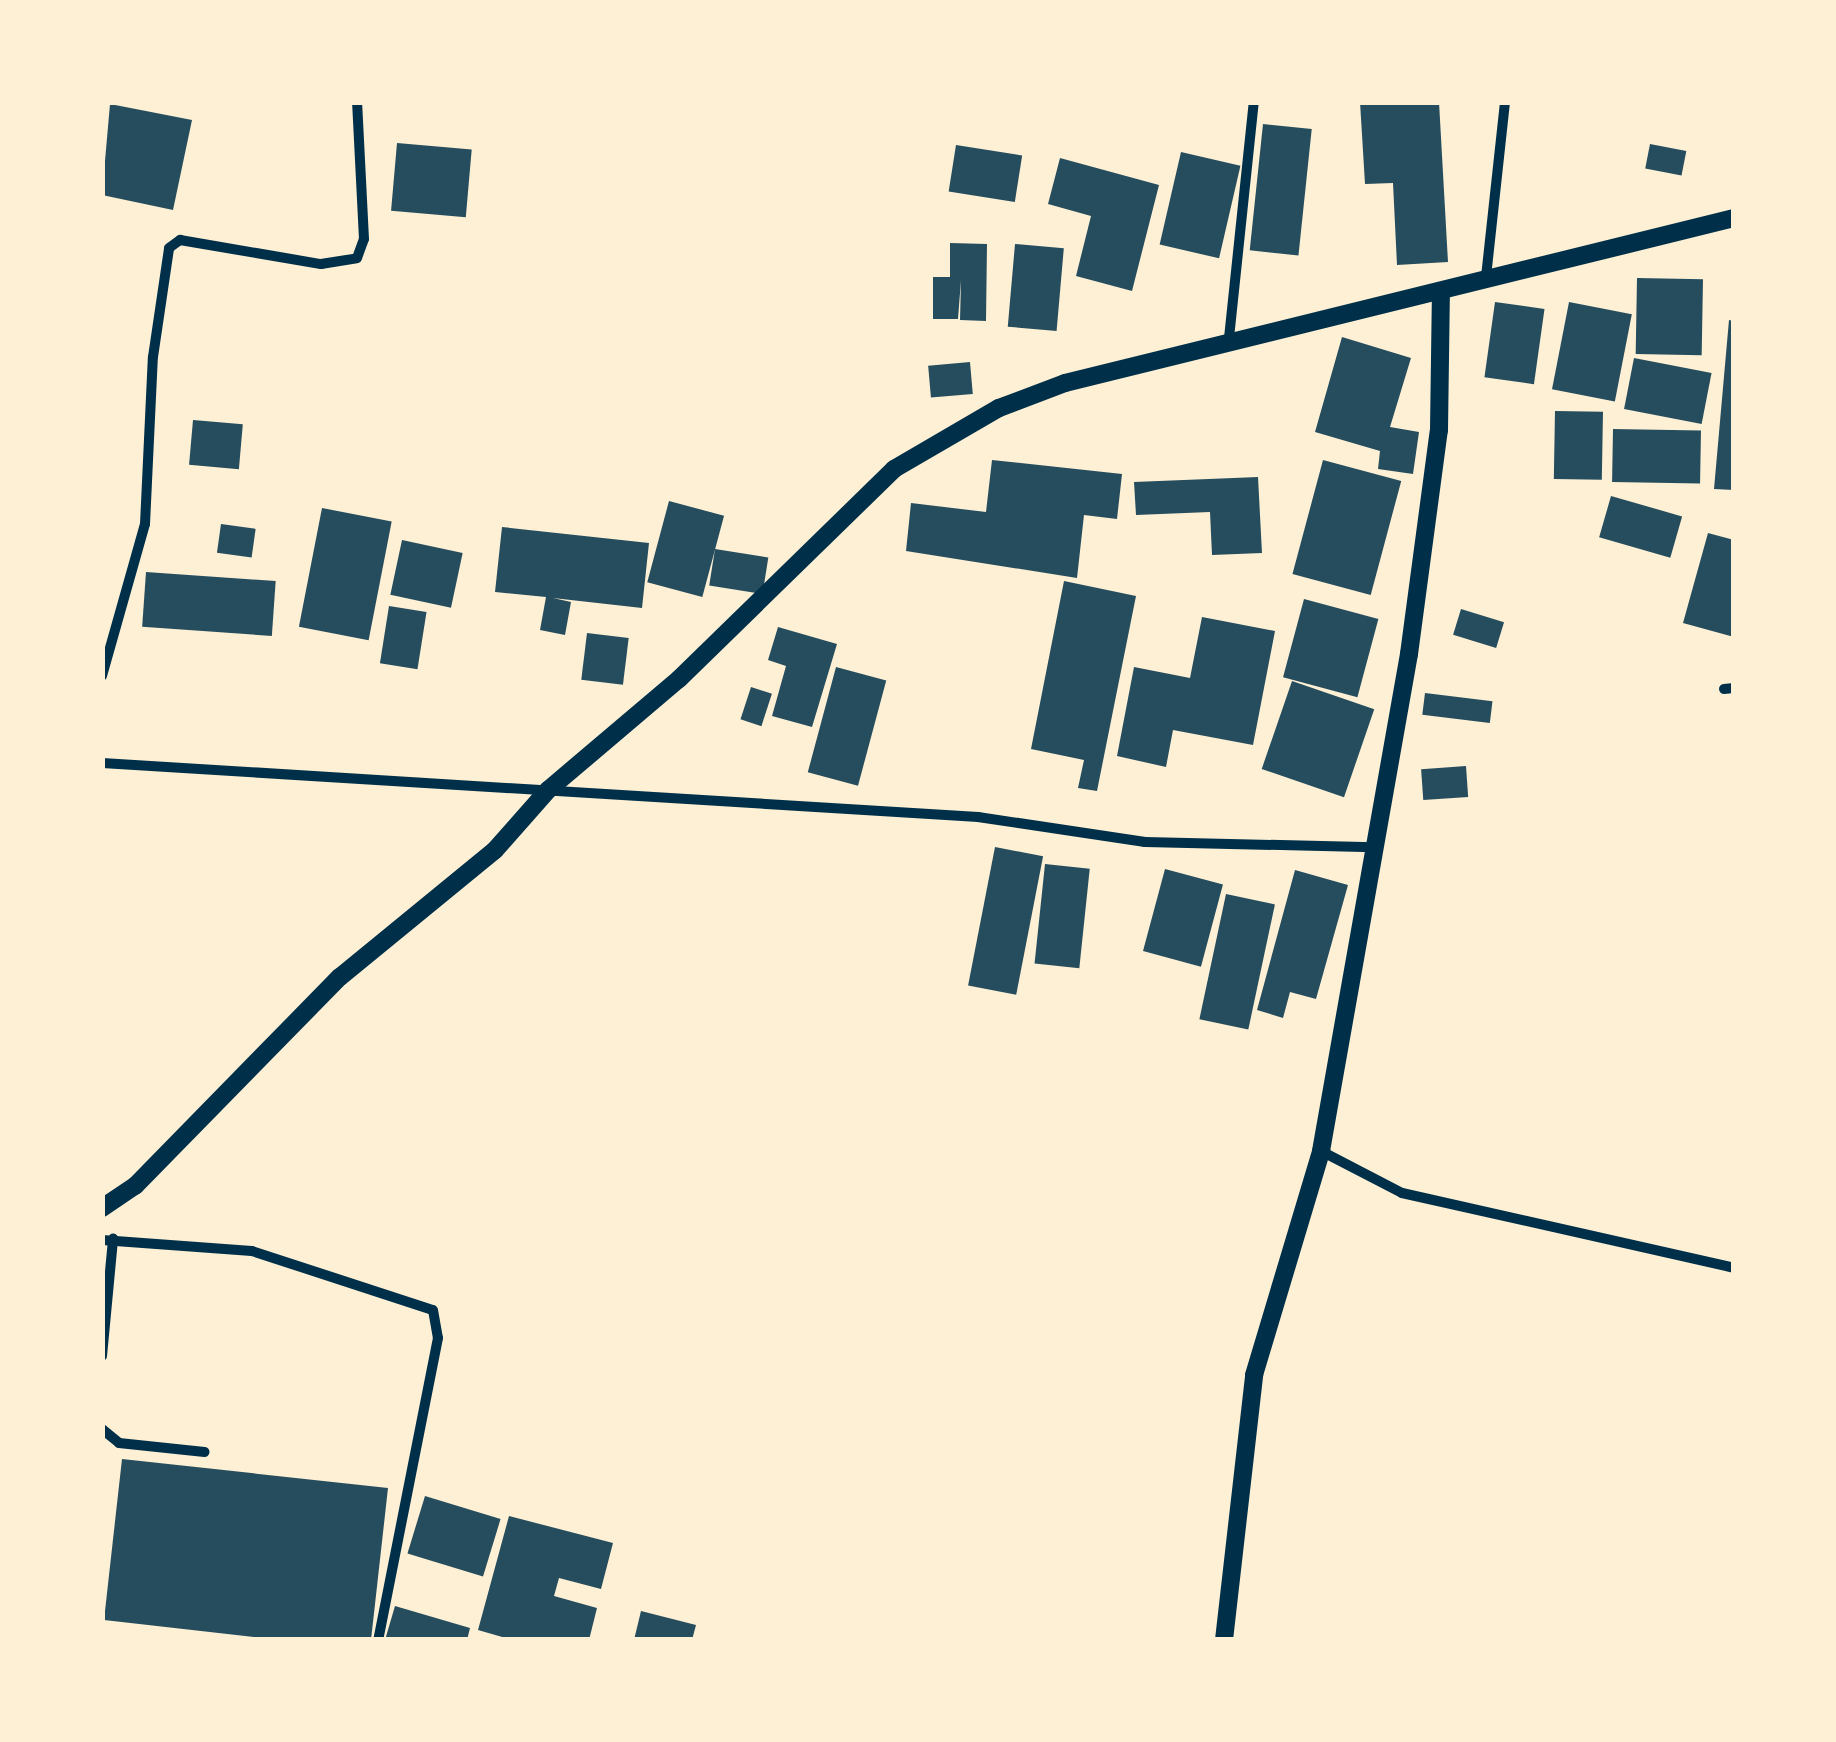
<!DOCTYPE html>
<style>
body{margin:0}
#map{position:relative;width:1836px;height:1742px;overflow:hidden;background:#fdf0d5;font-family:"Fira Sans",sans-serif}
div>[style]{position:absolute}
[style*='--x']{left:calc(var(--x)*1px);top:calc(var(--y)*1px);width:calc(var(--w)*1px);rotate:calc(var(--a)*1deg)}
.building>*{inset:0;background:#264d5e;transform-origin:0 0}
.minor>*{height:10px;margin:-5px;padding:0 5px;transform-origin:5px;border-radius:5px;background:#003049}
.tertiary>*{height:18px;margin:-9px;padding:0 9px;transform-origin:9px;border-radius:9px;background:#003049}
span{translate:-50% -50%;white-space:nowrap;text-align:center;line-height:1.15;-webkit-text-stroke:10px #fdf0d5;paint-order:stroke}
.frame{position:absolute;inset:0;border:105px solid #fdf0d5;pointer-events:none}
</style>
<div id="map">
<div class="building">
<div style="clip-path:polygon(1360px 102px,1439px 102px,1448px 262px,1397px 265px,1393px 183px,1365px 184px)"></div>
<div style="clip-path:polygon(110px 104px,192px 120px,173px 210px,102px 195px)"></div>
<div style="left:1263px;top:124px;width:49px;height:127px;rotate:6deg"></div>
<div style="left:397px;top:143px;width:75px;height:68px;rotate:5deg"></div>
<div style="left:1650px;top:144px;width:37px;height:25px;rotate:11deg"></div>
<div style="left:956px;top:145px;width:67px;height:47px;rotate:9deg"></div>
<div style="left:1181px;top:152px;width:61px;height:95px;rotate:13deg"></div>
<div style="clip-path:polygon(1060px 158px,1159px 185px,1132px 291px,1076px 276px,1091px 216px,1048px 204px)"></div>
<div style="clip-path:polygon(950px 243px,987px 244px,986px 321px,960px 320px,961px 280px,958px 319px,933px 319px,933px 277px,950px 277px)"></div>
<div style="left:1015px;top:244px;width:49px;height:83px;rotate:5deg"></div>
<div style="left:1637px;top:278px;width:66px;height:76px;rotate:1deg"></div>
<div style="left:1495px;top:302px;width:50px;height:76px;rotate:8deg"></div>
<div style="left:1569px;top:302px;width:64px;height:89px;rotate:11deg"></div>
<div style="clip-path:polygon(1729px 320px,1734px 321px,1734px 490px,1714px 489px)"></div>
<div style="clip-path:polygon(1342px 337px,1411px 358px,1390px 427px,1419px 432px,1413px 474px,1378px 469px,1380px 451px,1315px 432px)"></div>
<div style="left:1634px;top:358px;width:79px;height:52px;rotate:11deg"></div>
<div style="left:970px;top:362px;width:32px;height:42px;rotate:85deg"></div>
<div style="left:1555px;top:411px;width:48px;height:68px;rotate:1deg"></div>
<div style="left:193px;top:420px;width:50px;height:45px;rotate:5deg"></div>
<div style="left:1613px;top:429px;width:88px;height:53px;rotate:1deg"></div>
<div style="clip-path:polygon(992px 460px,1122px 474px,1117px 519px,1084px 515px,1077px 578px,906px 551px,911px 503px,986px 512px)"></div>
<div style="left:1323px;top:460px;width:81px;height:118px;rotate:15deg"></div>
<div style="clip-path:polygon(1258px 477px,1262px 553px,1212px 555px,1210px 512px,1136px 515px,1134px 482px)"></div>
<div style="left:1611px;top:496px;width:74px;height:43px;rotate:16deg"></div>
<div style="left:669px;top:501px;width:57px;height:84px;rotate:15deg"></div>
<div style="left:322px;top:508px;width:71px;height:121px;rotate:11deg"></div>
<div style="left:221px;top:524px;width:35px;height:29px;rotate:8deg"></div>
<div style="clip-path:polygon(502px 527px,649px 543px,642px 608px,553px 598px,571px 602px,565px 635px,540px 630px,546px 597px,495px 592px)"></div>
<div style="clip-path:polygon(1708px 533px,1734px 540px,1734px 637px,1683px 623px)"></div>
<div style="left:402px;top:540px;width:62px;height:56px;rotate:12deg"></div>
<div style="left:715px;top:549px;width:54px;height:37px;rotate:9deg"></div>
<div style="left:146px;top:572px;width:130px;height:55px;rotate:4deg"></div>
<div style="clip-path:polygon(1064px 581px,1136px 596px,1097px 791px,1078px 788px,1084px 760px,1031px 749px)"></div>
<div style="left:1304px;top:599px;width:77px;height:81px;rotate:15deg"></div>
<div style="left:389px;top:606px;width:38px;height:58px;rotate:9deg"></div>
<div style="left:1461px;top:609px;width:45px;height:27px;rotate:17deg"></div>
<div style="clip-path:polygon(1202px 617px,1275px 631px,1253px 745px,1173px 730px,1166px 767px,1117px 756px,1134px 667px,1190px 678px)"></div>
<div style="clip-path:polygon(778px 627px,837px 644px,812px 727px,772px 716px,786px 666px,768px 660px)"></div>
<div style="left:587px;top:633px;width:42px;height:47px;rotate:7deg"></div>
<div style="left:836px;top:667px;width:52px;height:109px;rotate:15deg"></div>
<div style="left:1292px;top:681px;width:87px;height:93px;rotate:19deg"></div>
<div style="left:751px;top:687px;width:22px;height:34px;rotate:18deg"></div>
<div style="left:1425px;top:693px;width:68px;height:22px;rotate:7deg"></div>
<div style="left:1466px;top:766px;width:31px;height:45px;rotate:86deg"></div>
<div style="left:995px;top:847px;width:49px;height:141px;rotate:11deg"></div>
<div style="left:1045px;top:864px;width:45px;height:100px;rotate:6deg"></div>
<div style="left:1165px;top:869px;width:60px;height:85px;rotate:15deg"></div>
<div style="clip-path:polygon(1295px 870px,1348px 885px,1316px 999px,1290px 992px,1283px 1018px,1257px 1010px)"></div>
<div style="left:1226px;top:894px;width:50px;height:128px;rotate:12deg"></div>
<div style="clip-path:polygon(122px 1459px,388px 1488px,371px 1640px,279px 1640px,104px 1620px)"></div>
<div style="left:425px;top:1496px;width:79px;height:60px;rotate:17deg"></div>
<div style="clip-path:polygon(509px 1516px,613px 1543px,601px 1589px,559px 1578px,554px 1596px,597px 1608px,589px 1640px,513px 1640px,478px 1630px)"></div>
<div style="clip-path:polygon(395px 1606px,470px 1628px,467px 1640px,385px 1640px)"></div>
<div style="clip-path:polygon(641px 1611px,696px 1625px,692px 1640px,634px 1640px)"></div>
</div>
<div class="minor">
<div style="--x:1486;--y:277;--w:176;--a:-83.8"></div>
<div style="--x:1229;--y:338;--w:237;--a:-84"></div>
<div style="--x:102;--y:676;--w:158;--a:-74.2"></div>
<div style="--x:145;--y:524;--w:167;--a:-87.3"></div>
<div style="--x:153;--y:357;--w:110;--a:-81.6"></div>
<div style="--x:169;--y:248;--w:14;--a:-36"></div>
<div style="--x:180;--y:240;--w:143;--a:9.7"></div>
<div style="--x:321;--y:264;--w:36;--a:-9"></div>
<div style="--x:357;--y:258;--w:20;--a:-70"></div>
<div style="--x:364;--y:239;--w:137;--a:-92.9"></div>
<div style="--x:1724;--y:689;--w:10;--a:-6"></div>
<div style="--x:102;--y:763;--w:878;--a:3.53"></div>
<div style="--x:978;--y:817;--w:169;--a:8.5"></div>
<div style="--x:1145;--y:842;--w:229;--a:1.3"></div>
<div style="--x:1321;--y:1151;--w:91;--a:27.4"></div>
<div style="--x:1402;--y:1193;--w:340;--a:12.7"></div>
<div style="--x:102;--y:1240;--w:150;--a:4.2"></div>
<div style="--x:252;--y:1251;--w:190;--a:18.1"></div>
<div style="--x:433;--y:1310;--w:28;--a:80"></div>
<div style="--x:438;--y:1338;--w:308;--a:101.2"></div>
<div style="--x:102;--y:1356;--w:118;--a:-84.6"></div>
<div style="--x:102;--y:1429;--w:22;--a:39"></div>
<div style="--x:119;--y:1443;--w:86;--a:6"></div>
</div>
<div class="tertiary">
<div style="--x:102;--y:1208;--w:40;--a:-34"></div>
<div style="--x:135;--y:1186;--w:293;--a:-45.6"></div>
<div style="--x:340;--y:977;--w:200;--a:-39.3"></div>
<div style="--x:495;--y:850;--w:80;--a:-48.5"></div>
<div style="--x:548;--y:790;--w:172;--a:-40.3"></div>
<div style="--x:679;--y:679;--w:301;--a:-44.3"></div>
<div style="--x:894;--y:469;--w:121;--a:-30.2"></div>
<div style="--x:999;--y:408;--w:71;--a:-20.7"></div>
<div style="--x:1065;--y:383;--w:689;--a:-13.85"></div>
<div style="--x:1224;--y:1640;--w:267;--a:-83.5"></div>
<div style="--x:1254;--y:1375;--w:234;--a:-73.3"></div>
<div style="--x:1321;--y:1151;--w:505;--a:-79.96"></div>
<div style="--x:1409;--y:654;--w:226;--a:-82.4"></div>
<div style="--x:1439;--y:430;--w:137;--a:-89.2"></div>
</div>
<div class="frame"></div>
</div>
